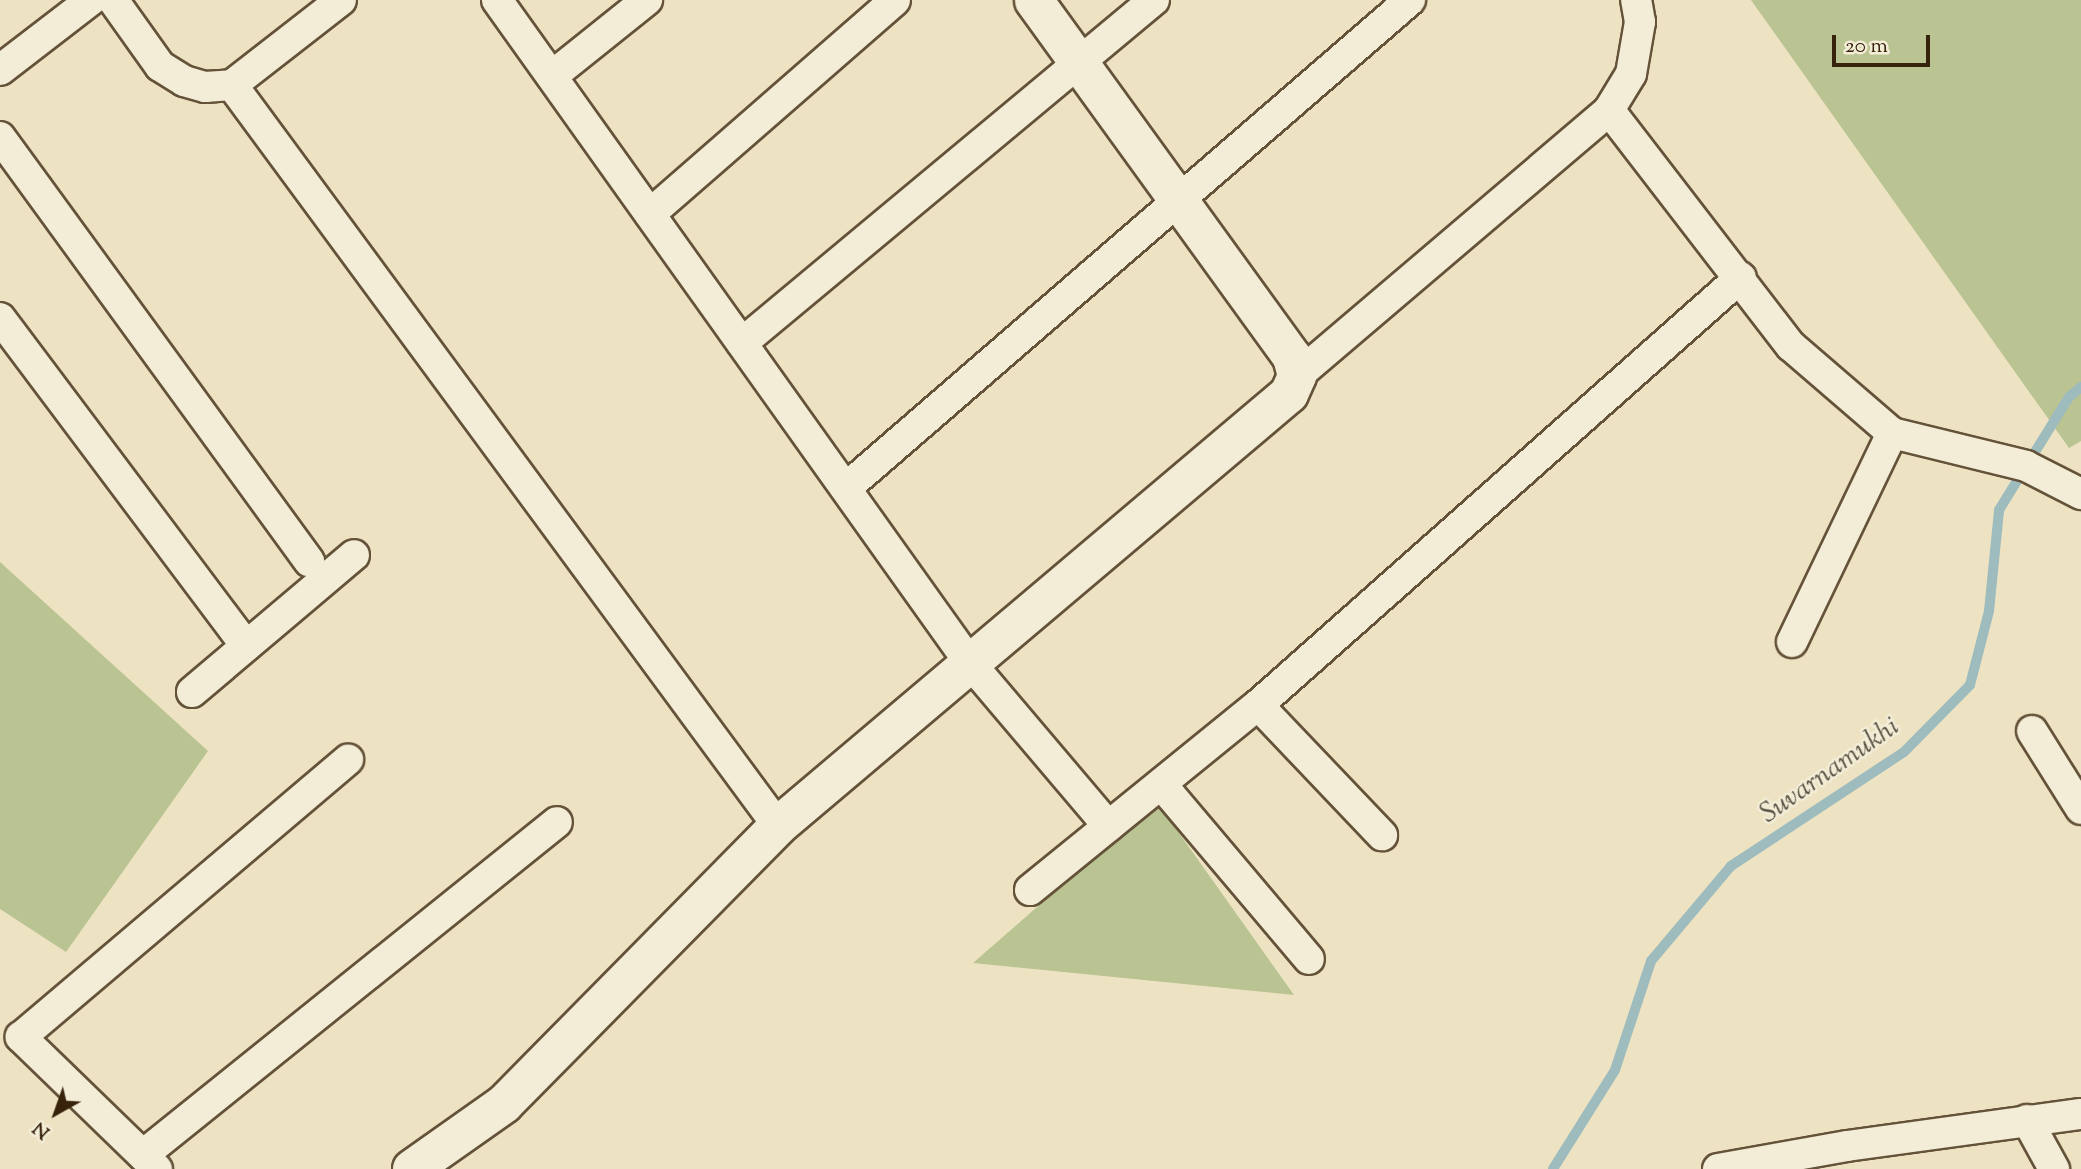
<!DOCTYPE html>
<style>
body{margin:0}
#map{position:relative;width:2081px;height:1169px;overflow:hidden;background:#ede3c2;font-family:"Sorts Mill Goudy",serif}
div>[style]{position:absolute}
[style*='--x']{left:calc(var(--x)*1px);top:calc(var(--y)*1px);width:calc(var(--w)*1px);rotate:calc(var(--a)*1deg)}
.green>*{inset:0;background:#bac392}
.stream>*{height:10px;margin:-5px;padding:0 5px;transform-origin:5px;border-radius:5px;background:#9ebbbe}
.roads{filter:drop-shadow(2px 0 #645239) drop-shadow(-2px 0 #645239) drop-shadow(0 2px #645239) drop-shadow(0 -2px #645239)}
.minor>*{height:30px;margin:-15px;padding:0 15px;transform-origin:15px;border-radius:15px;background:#f3edd7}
.tertiary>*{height:38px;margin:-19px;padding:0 19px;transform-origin:19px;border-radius:19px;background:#f3edd7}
span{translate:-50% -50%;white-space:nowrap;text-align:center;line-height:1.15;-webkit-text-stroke:5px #f3edd7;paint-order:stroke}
.water-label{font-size:28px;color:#565041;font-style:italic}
.north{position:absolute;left:21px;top:1078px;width:70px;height:70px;-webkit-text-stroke:5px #f3edd7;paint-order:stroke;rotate:220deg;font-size:19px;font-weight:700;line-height:28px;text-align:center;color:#37220b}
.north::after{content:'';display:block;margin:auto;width:24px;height:32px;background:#37220b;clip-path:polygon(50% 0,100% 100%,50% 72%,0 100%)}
.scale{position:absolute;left:1832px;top:35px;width:98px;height:32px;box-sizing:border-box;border:4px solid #37220b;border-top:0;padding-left:9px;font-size:21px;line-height:24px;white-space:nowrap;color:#37220b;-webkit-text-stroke:5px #f3edd7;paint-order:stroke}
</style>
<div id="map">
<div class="green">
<div style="clip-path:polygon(1751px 0,2081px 0,2081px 441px,2069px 448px)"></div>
<div style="clip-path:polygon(0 562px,208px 751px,66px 952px,0 909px)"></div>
<div style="clip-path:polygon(1157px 802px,1294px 995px,973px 963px)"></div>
</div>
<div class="stream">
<div style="--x:1553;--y:1169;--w:117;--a:-57.9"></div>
<div style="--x:1615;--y:1070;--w:115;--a:-71.7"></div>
<div style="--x:1651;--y:961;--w:124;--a:-49.9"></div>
<div style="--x:1731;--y:866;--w:207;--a:-33.4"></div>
<div style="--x:1904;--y:752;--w:94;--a:-45.4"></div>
<div style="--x:1970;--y:685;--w:76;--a:-75.6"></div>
<div style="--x:1989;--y:611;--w:101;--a:-84.3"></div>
<div style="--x:1999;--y:510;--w:133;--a:-58.2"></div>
<div style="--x:2069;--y:397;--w:16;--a:-40"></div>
</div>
<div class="roads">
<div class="minor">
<div style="--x:113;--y:0;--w:81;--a:54.5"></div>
<div style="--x:160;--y:66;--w:28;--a:32"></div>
<div style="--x:184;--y:81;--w:22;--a:16"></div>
<div style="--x:205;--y:87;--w:27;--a:-4"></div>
<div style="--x:232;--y:85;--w:138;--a:-37.9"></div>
<div style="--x:497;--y:0;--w:814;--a:54.5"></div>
<div style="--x:970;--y:663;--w:214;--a:49.7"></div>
<div style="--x:0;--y:70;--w:115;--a:-37.6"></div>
<div style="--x:552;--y:76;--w:122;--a:-38.7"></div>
<div style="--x:232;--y:85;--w:920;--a:53.62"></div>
<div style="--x:1609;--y:110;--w:298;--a:52.4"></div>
<div style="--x:1791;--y:346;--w:133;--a:40.7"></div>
<div style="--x:1892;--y:433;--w:138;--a:13.8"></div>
<div style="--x:2026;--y:466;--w:62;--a:27"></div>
<div style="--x:0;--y:137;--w:525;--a:53.92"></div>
<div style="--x:650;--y:214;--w:325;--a:-41.1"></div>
<div style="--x:0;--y:318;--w:410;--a:53.1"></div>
<div style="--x:742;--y:343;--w:536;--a:-39.78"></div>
<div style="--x:1297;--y:376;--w:410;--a:-40.4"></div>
<div style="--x:1609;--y:110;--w:42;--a:-58.6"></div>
<div style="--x:1631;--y:74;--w:53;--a:-80.2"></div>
<div style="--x:1640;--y:22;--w:22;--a:-100"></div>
<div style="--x:846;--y:488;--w:746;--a:-40.87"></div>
<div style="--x:1792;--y:642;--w:232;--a:-64.4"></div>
<div style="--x:192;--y:692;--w:212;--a:-40.2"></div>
<div style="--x:1258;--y:705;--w:180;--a:46.4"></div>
<div style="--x:2032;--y:731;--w:92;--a:57.9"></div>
<div style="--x:1161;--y:784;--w:229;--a:49.8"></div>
<div style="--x:1030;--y:890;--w:294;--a:-39.1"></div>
<div style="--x:1258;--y:705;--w:645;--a:-41.55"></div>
<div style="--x:2027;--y:1120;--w:56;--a:61.1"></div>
<div style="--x:143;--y:1155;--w:531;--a:-38.81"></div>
<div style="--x:157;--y:1169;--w:190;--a:-135.9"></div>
<div style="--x:21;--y:1037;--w:429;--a:-40.3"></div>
<div style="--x:1718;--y:1169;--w:131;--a:-10.1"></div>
<div style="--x:1847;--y:1146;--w:236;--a:-7.8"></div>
</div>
<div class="tertiary">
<div style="--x:412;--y:1169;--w:113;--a:-35.2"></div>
<div style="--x:504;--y:1104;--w:390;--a:-45.4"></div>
<div style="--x:778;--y:826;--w:669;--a:-40.21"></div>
<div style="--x:1289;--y:394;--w:20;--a:-66"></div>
<div style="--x:1297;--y:376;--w:20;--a:-105"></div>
<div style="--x:1292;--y:357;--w:440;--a:-125.9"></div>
</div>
</div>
<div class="water-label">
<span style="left:1830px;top:771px;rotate:-35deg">Suvarnamukhi</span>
</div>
<div class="north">N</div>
<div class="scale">20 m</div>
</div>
